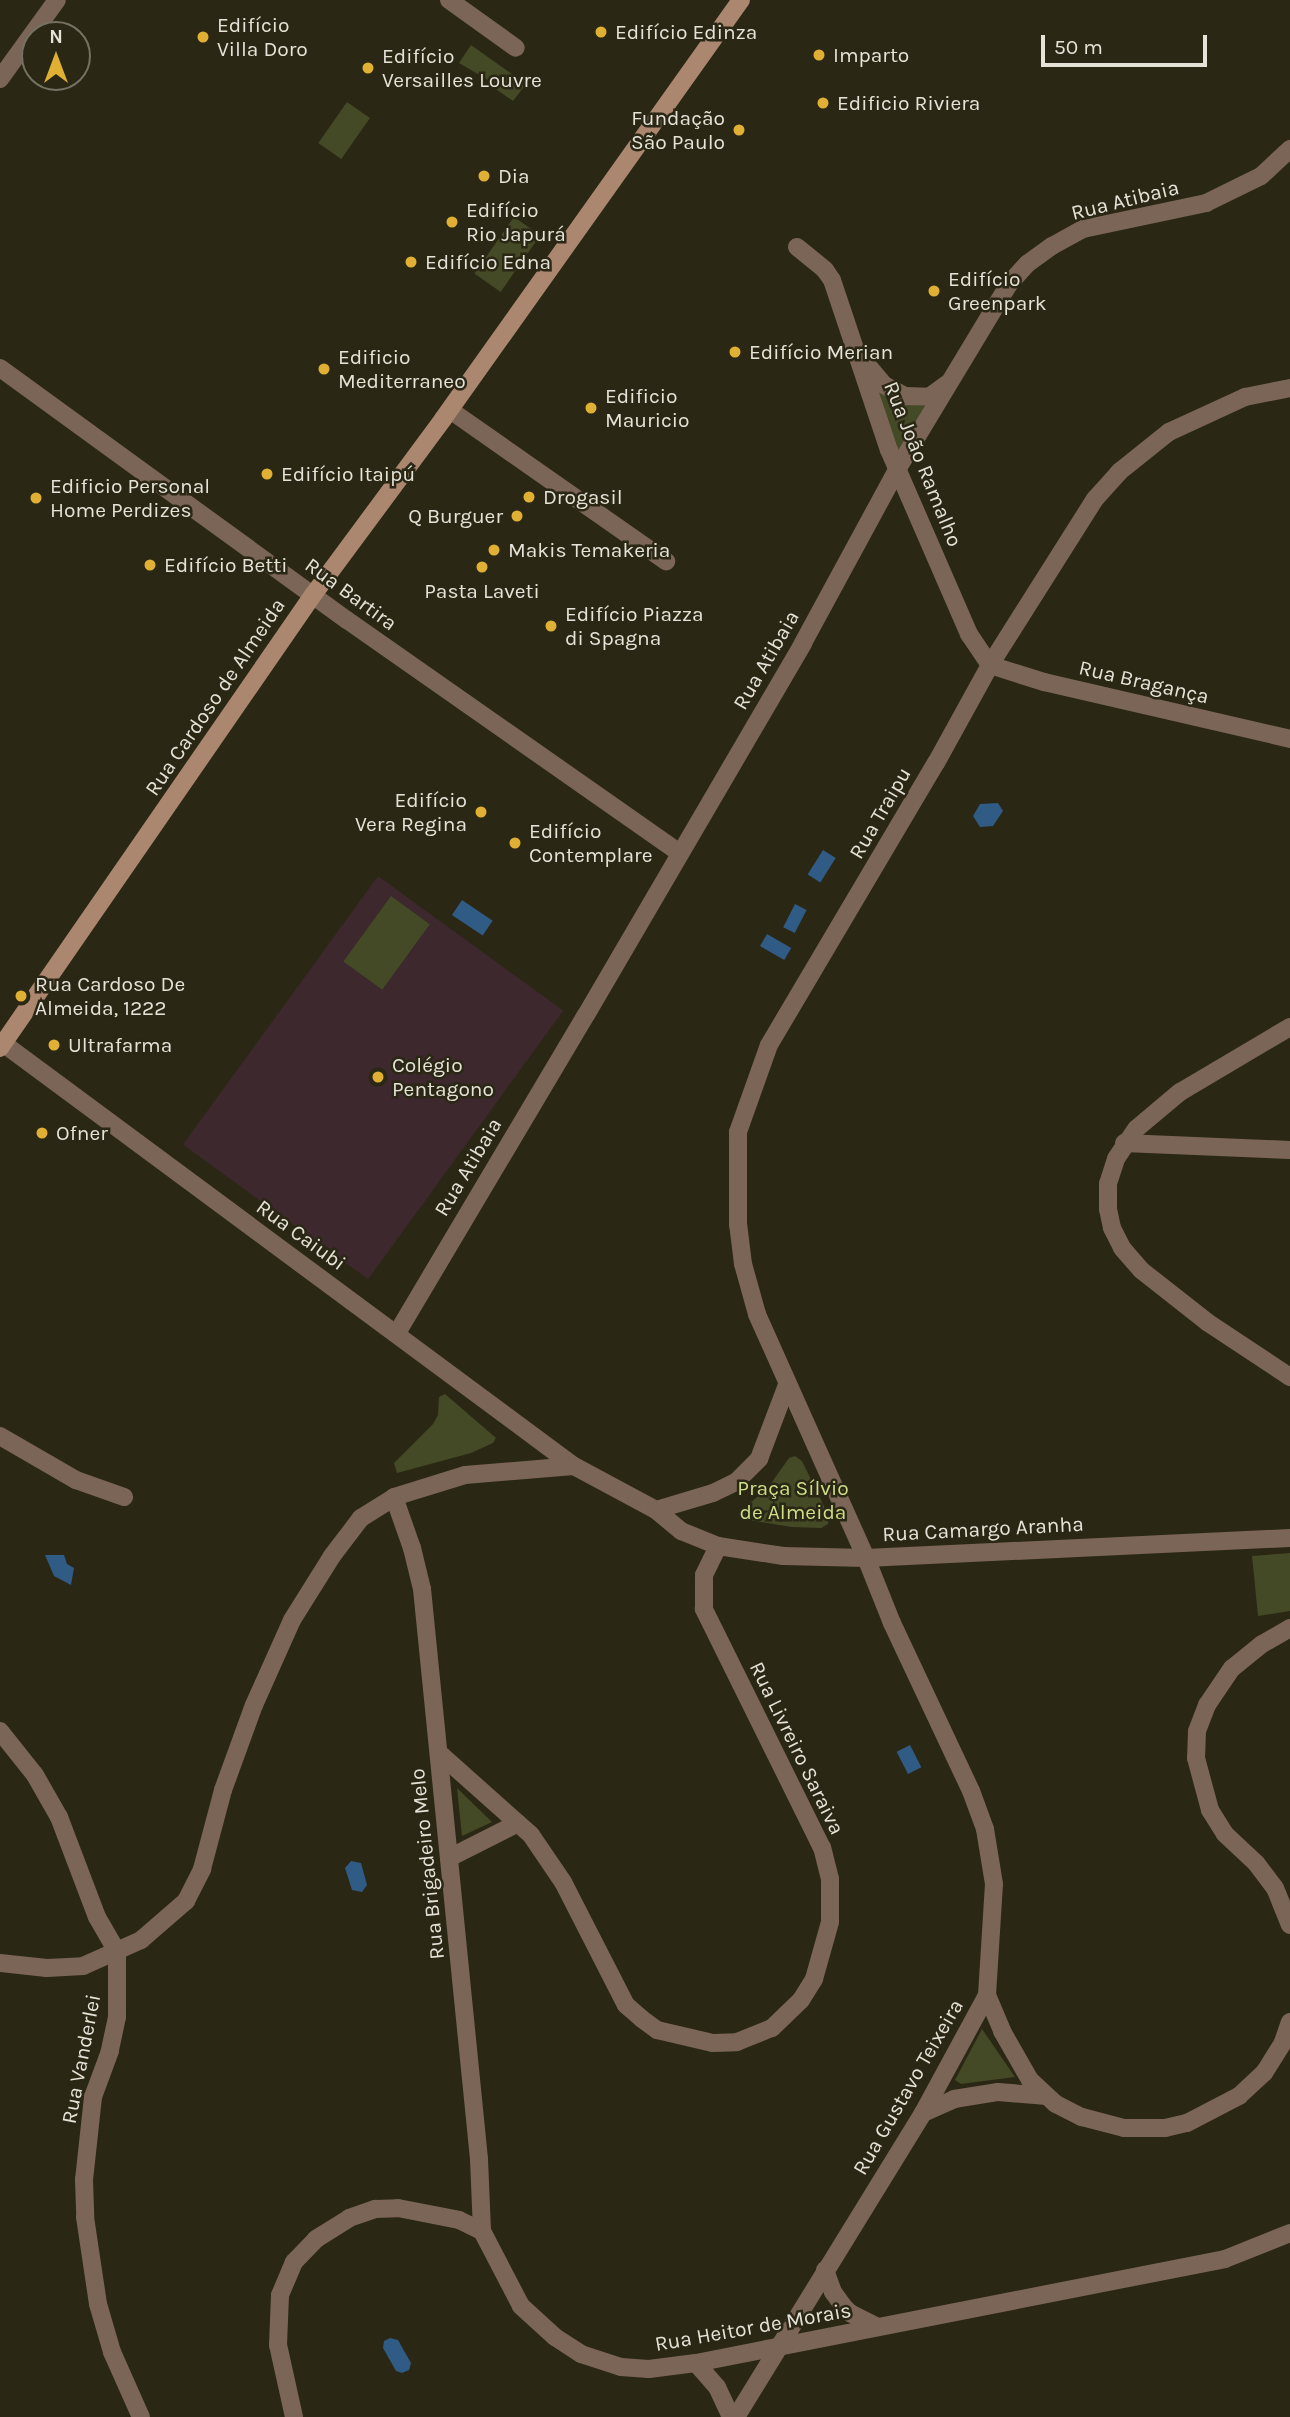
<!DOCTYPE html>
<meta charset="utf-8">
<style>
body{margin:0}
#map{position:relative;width:1290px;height:2417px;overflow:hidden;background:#2b2715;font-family:Karla,sans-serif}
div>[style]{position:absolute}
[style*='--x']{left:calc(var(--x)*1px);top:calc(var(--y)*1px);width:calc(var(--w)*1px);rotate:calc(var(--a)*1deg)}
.education>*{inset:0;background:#3c282d;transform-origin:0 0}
.green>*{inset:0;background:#434a25;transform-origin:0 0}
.water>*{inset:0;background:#305b84;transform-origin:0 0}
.street>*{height:18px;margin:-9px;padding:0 9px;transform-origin:9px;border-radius:9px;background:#7b6556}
.secondary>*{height:18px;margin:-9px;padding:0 9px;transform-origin:9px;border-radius:9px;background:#ab876f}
.dots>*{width:19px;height:19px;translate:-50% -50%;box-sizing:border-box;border:4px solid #2b2715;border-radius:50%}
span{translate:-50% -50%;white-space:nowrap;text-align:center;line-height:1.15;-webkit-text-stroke:5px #2b2715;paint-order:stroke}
.poi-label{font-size:21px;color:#e5e3d8}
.left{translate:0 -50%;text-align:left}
.right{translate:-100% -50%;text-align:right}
.street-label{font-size:21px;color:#e5e3d8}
.park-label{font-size:21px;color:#cdde87}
.north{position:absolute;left:21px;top:21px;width:70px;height:70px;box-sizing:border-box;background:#2b2715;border:2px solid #757263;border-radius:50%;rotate:0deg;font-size:19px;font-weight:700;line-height:28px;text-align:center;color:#e5e3d8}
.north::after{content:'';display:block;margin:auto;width:24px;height:32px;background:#e0b034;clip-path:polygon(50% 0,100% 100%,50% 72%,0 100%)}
.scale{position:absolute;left:1041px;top:35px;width:166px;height:32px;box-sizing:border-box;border:4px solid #e5e3d8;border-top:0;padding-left:9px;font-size:21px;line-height:24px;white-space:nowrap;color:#e5e3d8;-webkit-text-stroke:5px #2b2715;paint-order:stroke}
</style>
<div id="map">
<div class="education">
<div style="left:378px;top:876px;width:229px;height:332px;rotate:36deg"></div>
</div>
<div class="green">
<div style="clip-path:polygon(471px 45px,526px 84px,513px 101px,493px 87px,495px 84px,459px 63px)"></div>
<div style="left:347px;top:102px;width:28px;height:50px;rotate:35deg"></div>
<div style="left:514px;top:217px;width:32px;height:69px;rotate:35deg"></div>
<div style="clip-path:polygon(872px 385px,904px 404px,929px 406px,901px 457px)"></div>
<div style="left:391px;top:896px;width:48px;height:81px;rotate:36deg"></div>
<div style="clip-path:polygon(445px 1394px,496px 1438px,493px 1443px,471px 1453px,397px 1473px,394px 1463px,433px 1424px,438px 1415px,439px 1397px)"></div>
<div style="clip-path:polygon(795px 1456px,802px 1461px,822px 1502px,829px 1517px,828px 1524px,821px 1528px,792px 1527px,741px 1519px,740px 1511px,767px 1489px,789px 1458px)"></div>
<div style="clip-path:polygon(1290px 1553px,1290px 1611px,1258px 1616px,1252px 1556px)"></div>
<div style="clip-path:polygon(457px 1788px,492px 1822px,462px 1836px)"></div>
<div style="clip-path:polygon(982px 2029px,1015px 2077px,961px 2084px,955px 2080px)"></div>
</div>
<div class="water">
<div style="clip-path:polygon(998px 803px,1003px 811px,993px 826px,980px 827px,973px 816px,980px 804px)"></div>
<div style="left:823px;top:850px;width:15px;height:29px;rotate:32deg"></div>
<div style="left:462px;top:900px;width:37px;height:18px;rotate:34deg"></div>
<div style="left:795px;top:904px;width:13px;height:26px;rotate:27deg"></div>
<div style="left:767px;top:934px;width:28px;height:14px;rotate:30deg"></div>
<div style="clip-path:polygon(45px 1555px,64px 1555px,67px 1564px,74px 1568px,71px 1585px,54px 1576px)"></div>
<div style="left:910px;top:1745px;width:25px;height:15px;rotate:63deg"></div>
<div style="clip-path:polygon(351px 1861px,361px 1863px,367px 1885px,362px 1892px,352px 1890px,345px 1868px)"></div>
<div style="clip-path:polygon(390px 2338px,398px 2340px,411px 2363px,409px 2370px,402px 2373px,396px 2371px,383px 2348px,384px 2341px)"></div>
</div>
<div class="street">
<div style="--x:449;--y:0;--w:82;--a:35.6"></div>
<div style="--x:0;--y:79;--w:97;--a:-54.2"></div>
<div style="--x:797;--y:247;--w:36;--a:39"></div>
<div style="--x:825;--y:270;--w:12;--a:55"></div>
<div style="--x:832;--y:280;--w:179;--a:71.5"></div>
<div style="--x:889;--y:450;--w:201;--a:66.5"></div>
<div style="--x:969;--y:634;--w:37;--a:56"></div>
<div style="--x:990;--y:665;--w:57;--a:17.5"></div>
<div style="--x:1044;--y:682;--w:253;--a:13"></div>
<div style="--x:864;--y:361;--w:31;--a:50"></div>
<div style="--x:884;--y:385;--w:24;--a:28"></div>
<div style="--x:905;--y:396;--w:24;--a:2"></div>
<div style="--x:929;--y:397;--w:22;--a:-36"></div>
<div style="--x:0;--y:368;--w:429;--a:36"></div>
<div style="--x:347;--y:620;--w:406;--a:35"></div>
<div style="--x:450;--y:410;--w:264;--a:35"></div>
<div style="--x:1290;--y:1027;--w:128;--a:149.4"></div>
<div style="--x:1180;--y:1092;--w:57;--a:139.9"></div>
<div style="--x:1136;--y:1129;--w:36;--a:124"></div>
<div style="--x:1116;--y:1159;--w:26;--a:108"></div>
<div style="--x:1108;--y:1184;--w:25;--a:90"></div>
<div style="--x:1108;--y:1209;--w:19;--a:78"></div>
<div style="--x:1112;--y:1228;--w:22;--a:63"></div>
<div style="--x:1122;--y:1248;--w:29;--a:49"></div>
<div style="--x:1141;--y:1270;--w:84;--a:38.2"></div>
<div style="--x:1207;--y:1322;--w:100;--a:33.5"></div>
<div style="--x:0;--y:1041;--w:714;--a:36.52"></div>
<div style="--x:574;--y:1466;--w:93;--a:28.2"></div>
<div style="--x:656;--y:1510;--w:33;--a:40"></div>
<div style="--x:681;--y:1531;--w:40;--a:22"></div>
<div style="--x:718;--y:1546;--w:66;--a:8.7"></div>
<div style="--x:783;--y:1556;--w:83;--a:1.4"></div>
<div style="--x:866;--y:1558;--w:424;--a:-2.7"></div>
<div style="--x:1124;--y:1143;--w:166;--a:2.4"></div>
<div style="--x:397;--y:1333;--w:370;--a:-59.3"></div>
<div style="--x:586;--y:1015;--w:431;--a:-59.7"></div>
<div style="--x:803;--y:643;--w:199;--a:-61.5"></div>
<div style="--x:898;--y:468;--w:215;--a:-58.9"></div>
<div style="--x:1009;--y:284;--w:27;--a:-48"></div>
<div style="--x:1027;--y:264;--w:31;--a:-36"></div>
<div style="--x:1052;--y:246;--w:35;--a:-29"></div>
<div style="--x:1083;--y:229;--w:126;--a:-11.9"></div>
<div style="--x:1206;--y:203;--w:61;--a:-26.1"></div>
<div style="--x:1261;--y:176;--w:40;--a:-43"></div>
<div style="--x:0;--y:1436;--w:88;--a:30.1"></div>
<div style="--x:76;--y:1480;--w:51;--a:19.5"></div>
<div style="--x:394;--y:1497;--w:54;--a:70.6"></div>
<div style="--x:412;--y:1548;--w:42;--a:76.3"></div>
<div style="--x:422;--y:1589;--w:573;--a:84.29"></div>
<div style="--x:479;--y:2159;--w:72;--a:87.6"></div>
<div style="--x:656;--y:1510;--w:59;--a:-16.6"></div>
<div style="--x:713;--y:1493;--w:25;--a:-26"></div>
<div style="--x:736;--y:1482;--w:33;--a:-45"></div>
<div style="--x:759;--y:1459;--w:79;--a:-69.3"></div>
<div style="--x:1290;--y:1628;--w:32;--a:150"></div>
<div style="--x:1262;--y:1644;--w:38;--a:141"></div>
<div style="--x:1232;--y:1668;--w:45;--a:124"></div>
<div style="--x:1207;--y:1705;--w:28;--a:111"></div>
<div style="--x:1197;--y:1731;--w:27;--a:92"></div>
<div style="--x:1196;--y:1758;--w:54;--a:74.9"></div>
<div style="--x:1210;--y:1810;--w:28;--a:58"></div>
<div style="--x:1225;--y:1834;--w:42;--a:43.1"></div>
<div style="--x:1256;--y:1863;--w:31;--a:53"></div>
<div style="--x:1275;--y:1888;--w:40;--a:68"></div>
<div style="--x:0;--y:1731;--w:56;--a:51.5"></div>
<div style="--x:35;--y:1775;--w:48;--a:60.3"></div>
<div style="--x:59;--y:1817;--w:107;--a:69.2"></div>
<div style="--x:97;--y:1917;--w:39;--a:60"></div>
<div style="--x:117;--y:1951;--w:66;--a:90"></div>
<div style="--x:117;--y:2017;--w:35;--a:102"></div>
<div style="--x:110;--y:2051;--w:49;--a:110.3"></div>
<div style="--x:93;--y:2097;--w:83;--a:96.2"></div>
<div style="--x:84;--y:2180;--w:37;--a:88"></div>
<div style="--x:85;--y:2217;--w:88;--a:81.5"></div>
<div style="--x:98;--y:2304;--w:50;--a:73.7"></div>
<div style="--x:112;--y:2352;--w:71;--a:66"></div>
<div style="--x:439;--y:1753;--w:123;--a:41.7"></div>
<div style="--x:531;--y:1835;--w:57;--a:55.8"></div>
<div style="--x:563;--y:1882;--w:138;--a:62.9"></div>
<div style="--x:626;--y:2005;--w:21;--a:41"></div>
<div style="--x:642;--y:2019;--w:19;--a:36"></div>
<div style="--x:657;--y:2030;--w:57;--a:13.1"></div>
<div style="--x:713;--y:2043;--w:24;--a:-2"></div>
<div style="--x:737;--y:2042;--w:38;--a:-22"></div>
<div style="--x:772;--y:2028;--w:40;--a:-44"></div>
<div style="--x:801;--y:2000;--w:25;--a:-58"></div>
<div style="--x:814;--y:1979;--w:59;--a:-74.3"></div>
<div style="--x:830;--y:1922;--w:43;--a:-90"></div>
<div style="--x:830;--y:1879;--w:32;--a:-104"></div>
<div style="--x:822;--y:1848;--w:267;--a:-116.3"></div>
<div style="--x:704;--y:1609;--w:34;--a:-90"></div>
<div style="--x:704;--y:1575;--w:32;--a:-64"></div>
<div style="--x:449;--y:1858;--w:77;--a:-26.9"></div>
<div style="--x:0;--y:1963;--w:47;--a:6.1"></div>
<div style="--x:47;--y:1968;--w:36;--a:-3"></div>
<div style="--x:83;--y:1966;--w:64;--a:-24.1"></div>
<div style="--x:141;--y:1940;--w:60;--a:-40.9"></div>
<div style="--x:186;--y:1901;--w:36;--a:-63"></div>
<div style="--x:202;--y:1869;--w:82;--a:-75.1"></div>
<div style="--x:223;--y:1790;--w:90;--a:-70"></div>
<div style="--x:254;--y:1705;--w:93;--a:-65.9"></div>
<div style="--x:292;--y:1620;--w:75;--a:-58"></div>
<div style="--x:332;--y:1556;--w:48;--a:-52.7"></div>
<div style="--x:361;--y:1518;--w:39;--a:-32"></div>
<div style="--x:394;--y:1497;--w:74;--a:-17.2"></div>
<div style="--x:465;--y:1475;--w:109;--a:-4.7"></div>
<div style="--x:987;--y:1995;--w:39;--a:67"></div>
<div style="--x:1002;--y:2031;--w:56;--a:60.3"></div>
<div style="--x:1030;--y:2080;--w:35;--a:43"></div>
<div style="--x:1056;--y:2104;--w:29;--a:27"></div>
<div style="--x:1082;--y:2117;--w:43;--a:14.7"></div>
<div style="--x:1124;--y:2128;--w:41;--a:0"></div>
<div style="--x:1165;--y:2128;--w:23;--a:-13"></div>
<div style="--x:1187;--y:2123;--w:59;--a:-27.4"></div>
<div style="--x:1239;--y:2096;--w:34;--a:-43"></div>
<div style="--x:1264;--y:2073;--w:36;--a:-58"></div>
<div style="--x:1283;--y:2042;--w:21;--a:-71"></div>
<div style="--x:923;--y:2113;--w:34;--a:-24"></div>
<div style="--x:954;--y:2099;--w:45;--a:-9"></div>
<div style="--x:998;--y:2092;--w:49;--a:4.7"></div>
<div style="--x:825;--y:2270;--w:23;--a:70"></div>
<div style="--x:833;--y:2292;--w:17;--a:54"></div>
<div style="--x:843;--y:2306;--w:10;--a:45"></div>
<div style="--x:850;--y:2313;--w:30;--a:27"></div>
<div style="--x:696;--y:2363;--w:32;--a:49"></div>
<div style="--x:717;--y:2387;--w:33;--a:65"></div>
<div style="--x:294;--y:2417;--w:74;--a:-102.5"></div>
<div style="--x:278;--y:2345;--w:50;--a:-87.7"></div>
<div style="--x:280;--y:2295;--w:36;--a:-67"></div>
<div style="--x:294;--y:2262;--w:32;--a:-46"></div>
<div style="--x:316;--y:2239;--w:39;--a:-32"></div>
<div style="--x:349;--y:2218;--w:28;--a:-19"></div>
<div style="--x:375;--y:2209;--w:23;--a:-2"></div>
<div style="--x:398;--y:2208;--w:62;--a:11.1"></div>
<div style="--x:459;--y:2220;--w:25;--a:26"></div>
<div style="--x:482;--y:2231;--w:85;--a:62.5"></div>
<div style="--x:521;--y:2306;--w:46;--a:42.4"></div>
<div style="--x:555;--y:2337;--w:31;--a:33"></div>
<div style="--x:581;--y:2354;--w:42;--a:18"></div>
<div style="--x:621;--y:2367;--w:28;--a:4"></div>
<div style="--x:649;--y:2369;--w:47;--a:-7.3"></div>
<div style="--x:696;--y:2363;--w:539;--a:-11.12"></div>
<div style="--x:1225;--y:2259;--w:70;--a:-21.8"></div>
<div style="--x:736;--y:2417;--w:357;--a:-58.4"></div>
<div style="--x:923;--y:2113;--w:134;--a:-61.5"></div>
<div style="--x:987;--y:1995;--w:111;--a:-86.4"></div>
<div style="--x:994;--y:1884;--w:56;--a:-99.3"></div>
<div style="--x:985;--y:1829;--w:40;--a:-110.2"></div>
<div style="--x:971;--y:1791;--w:186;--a:-115.2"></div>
<div style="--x:892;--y:1623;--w:70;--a:-111.8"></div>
<div style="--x:866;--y:1558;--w:267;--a:-114.1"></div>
<div style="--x:757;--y:1314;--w:52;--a:-105.6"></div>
<div style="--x:743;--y:1264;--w:39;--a:-97"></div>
<div style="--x:738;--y:1225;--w:93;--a:-90"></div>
<div style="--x:738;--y:1132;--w:92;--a:-70.4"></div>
<div style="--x:769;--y:1045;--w:328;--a:-59.4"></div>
<div style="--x:936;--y:763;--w:112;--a:-61.1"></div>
<div style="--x:990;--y:665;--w:196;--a:-57.7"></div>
<div style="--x:1095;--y:499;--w:36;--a:-48"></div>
<div style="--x:1119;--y:472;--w:64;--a:-38.7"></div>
<div style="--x:1169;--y:432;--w:84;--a:-24.7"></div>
<div style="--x:1245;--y:397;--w:46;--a:-11.3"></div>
</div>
<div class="secondary">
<div style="--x:0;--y:1048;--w:551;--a:-55.36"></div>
<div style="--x:313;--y:595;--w:219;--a:-53.5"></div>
<div style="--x:443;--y:419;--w:514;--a:-54.58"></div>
</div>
<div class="dots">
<div style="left:601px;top:32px;background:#e0b034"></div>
<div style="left:203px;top:37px;background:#e0b034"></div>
<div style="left:819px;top:55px;background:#e0b034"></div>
<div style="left:368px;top:68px;background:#e0b034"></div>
<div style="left:823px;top:103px;background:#e0b034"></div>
<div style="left:739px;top:130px;background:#e0b034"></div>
<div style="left:484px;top:176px;background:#e0b034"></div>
<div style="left:452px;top:222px;background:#e0b034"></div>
<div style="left:411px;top:262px;background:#e0b034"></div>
<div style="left:934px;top:291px;background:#e0b034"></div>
<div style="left:735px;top:352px;background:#e0b034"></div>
<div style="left:324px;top:369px;background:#e0b034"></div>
<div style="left:591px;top:408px;background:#e0b034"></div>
<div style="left:267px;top:474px;background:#e0b034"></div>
<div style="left:529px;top:497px;background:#e0b034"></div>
<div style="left:36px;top:498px;background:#e0b034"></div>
<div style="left:517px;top:516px;background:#e0b034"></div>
<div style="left:494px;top:550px;background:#e0b034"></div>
<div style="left:150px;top:565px;background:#e0b034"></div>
<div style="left:482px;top:567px;background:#e0b034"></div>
<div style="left:551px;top:626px;background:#e0b034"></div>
<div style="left:481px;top:812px;background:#e0b034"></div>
<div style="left:515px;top:843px;background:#e0b034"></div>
<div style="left:21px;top:996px;background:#e0b034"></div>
<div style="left:54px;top:1045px;background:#e0b034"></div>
<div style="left:378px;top:1077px;background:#e0b034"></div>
<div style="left:42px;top:1133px;background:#e0b034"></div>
</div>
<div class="poi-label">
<span class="left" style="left:217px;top:37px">Edifício<br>Villa Doro</span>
<span class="left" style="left:615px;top:32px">Edifício Edinza</span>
<span class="left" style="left:833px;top:55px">Imparto</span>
<span class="left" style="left:382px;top:68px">Edifício<br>Versailles Louvre</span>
<span class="left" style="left:837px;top:103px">Edificio Riviera</span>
<span class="right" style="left:725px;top:130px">Fundação<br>São Paulo</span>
<span class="left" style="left:498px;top:176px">Dia</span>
<span class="left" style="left:466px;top:222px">Edifício<br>Rio Japurá</span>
<span class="left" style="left:425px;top:262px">Edifício Edna</span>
<span class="left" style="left:948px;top:291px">Edifício<br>Greenpark</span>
<span class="left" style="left:749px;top:352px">Edifício Merian</span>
<span class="left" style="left:338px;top:369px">Edificio<br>Mediterraneo</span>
<span class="left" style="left:605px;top:408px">Edificio<br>Mauricio</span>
<span class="left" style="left:281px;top:474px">Edifício Itaipú</span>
<span class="left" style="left:50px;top:498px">Edificio Personal<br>Home Perdizes</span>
<span class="left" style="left:543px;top:497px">Drogasil</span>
<span class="right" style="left:503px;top:516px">Q Burguer</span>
<span class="left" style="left:508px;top:550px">Makis Temakeria</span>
<span class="left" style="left:164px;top:565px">Edifício Betti</span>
<span style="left:482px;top:591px">Pasta Laveti</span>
<span class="left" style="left:565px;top:626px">Edifício Piazza<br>di Spagna</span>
<span class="right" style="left:467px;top:812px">Edifício<br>Vera Regina</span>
<span class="left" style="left:529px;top:843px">Edifício<br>Contemplare</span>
<span class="left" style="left:35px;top:996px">Rua Cardoso De<br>Almeida, 1222</span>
<span class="left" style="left:68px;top:1045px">Ultrafarma</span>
<span class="left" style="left:392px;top:1077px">Colégio<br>Pentagono</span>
<span class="left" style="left:56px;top:1133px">Ofner</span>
</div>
<div class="street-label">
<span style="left:1125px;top:200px;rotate:-14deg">Rua Atibaia</span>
<span style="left:923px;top:464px;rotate:68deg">Rua João Ramalho</span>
<span style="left:351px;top:594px;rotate:36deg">Rua Bartira</span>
<span style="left:766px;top:660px;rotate:-60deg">Rua Atibaia</span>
<span style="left:1144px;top:682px;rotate:13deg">Rua Bragança</span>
<span style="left:215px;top:697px;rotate:-56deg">Rua Cardoso de Almeida</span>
<span style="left:880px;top:813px;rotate:-60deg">Rua Traipu</span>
<span style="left:468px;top:1167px;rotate:-59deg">Rua Atibaia</span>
<span style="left:301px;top:1235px;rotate:36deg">Rua Caiubi</span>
<span style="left:983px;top:1529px;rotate:-3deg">Rua Camargo Aranha</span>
<span style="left:797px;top:1748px;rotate:64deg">Rua Livreiro Saraiva</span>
<span style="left:427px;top:1864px;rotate:-96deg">Rua Brigadeiro Melo</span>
<span style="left:81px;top:2059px;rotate:-79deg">Rua Vanderlei</span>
<span style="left:908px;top:2087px;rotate:-60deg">Rua Gustavo Teixeira</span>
<span style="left:753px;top:2327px;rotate:-10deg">Rua Heitor de Morais</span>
</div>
<div class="park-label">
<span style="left:793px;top:1500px">Praça Sílvio<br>de Almeida</span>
</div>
<div class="north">N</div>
<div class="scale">50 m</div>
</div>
